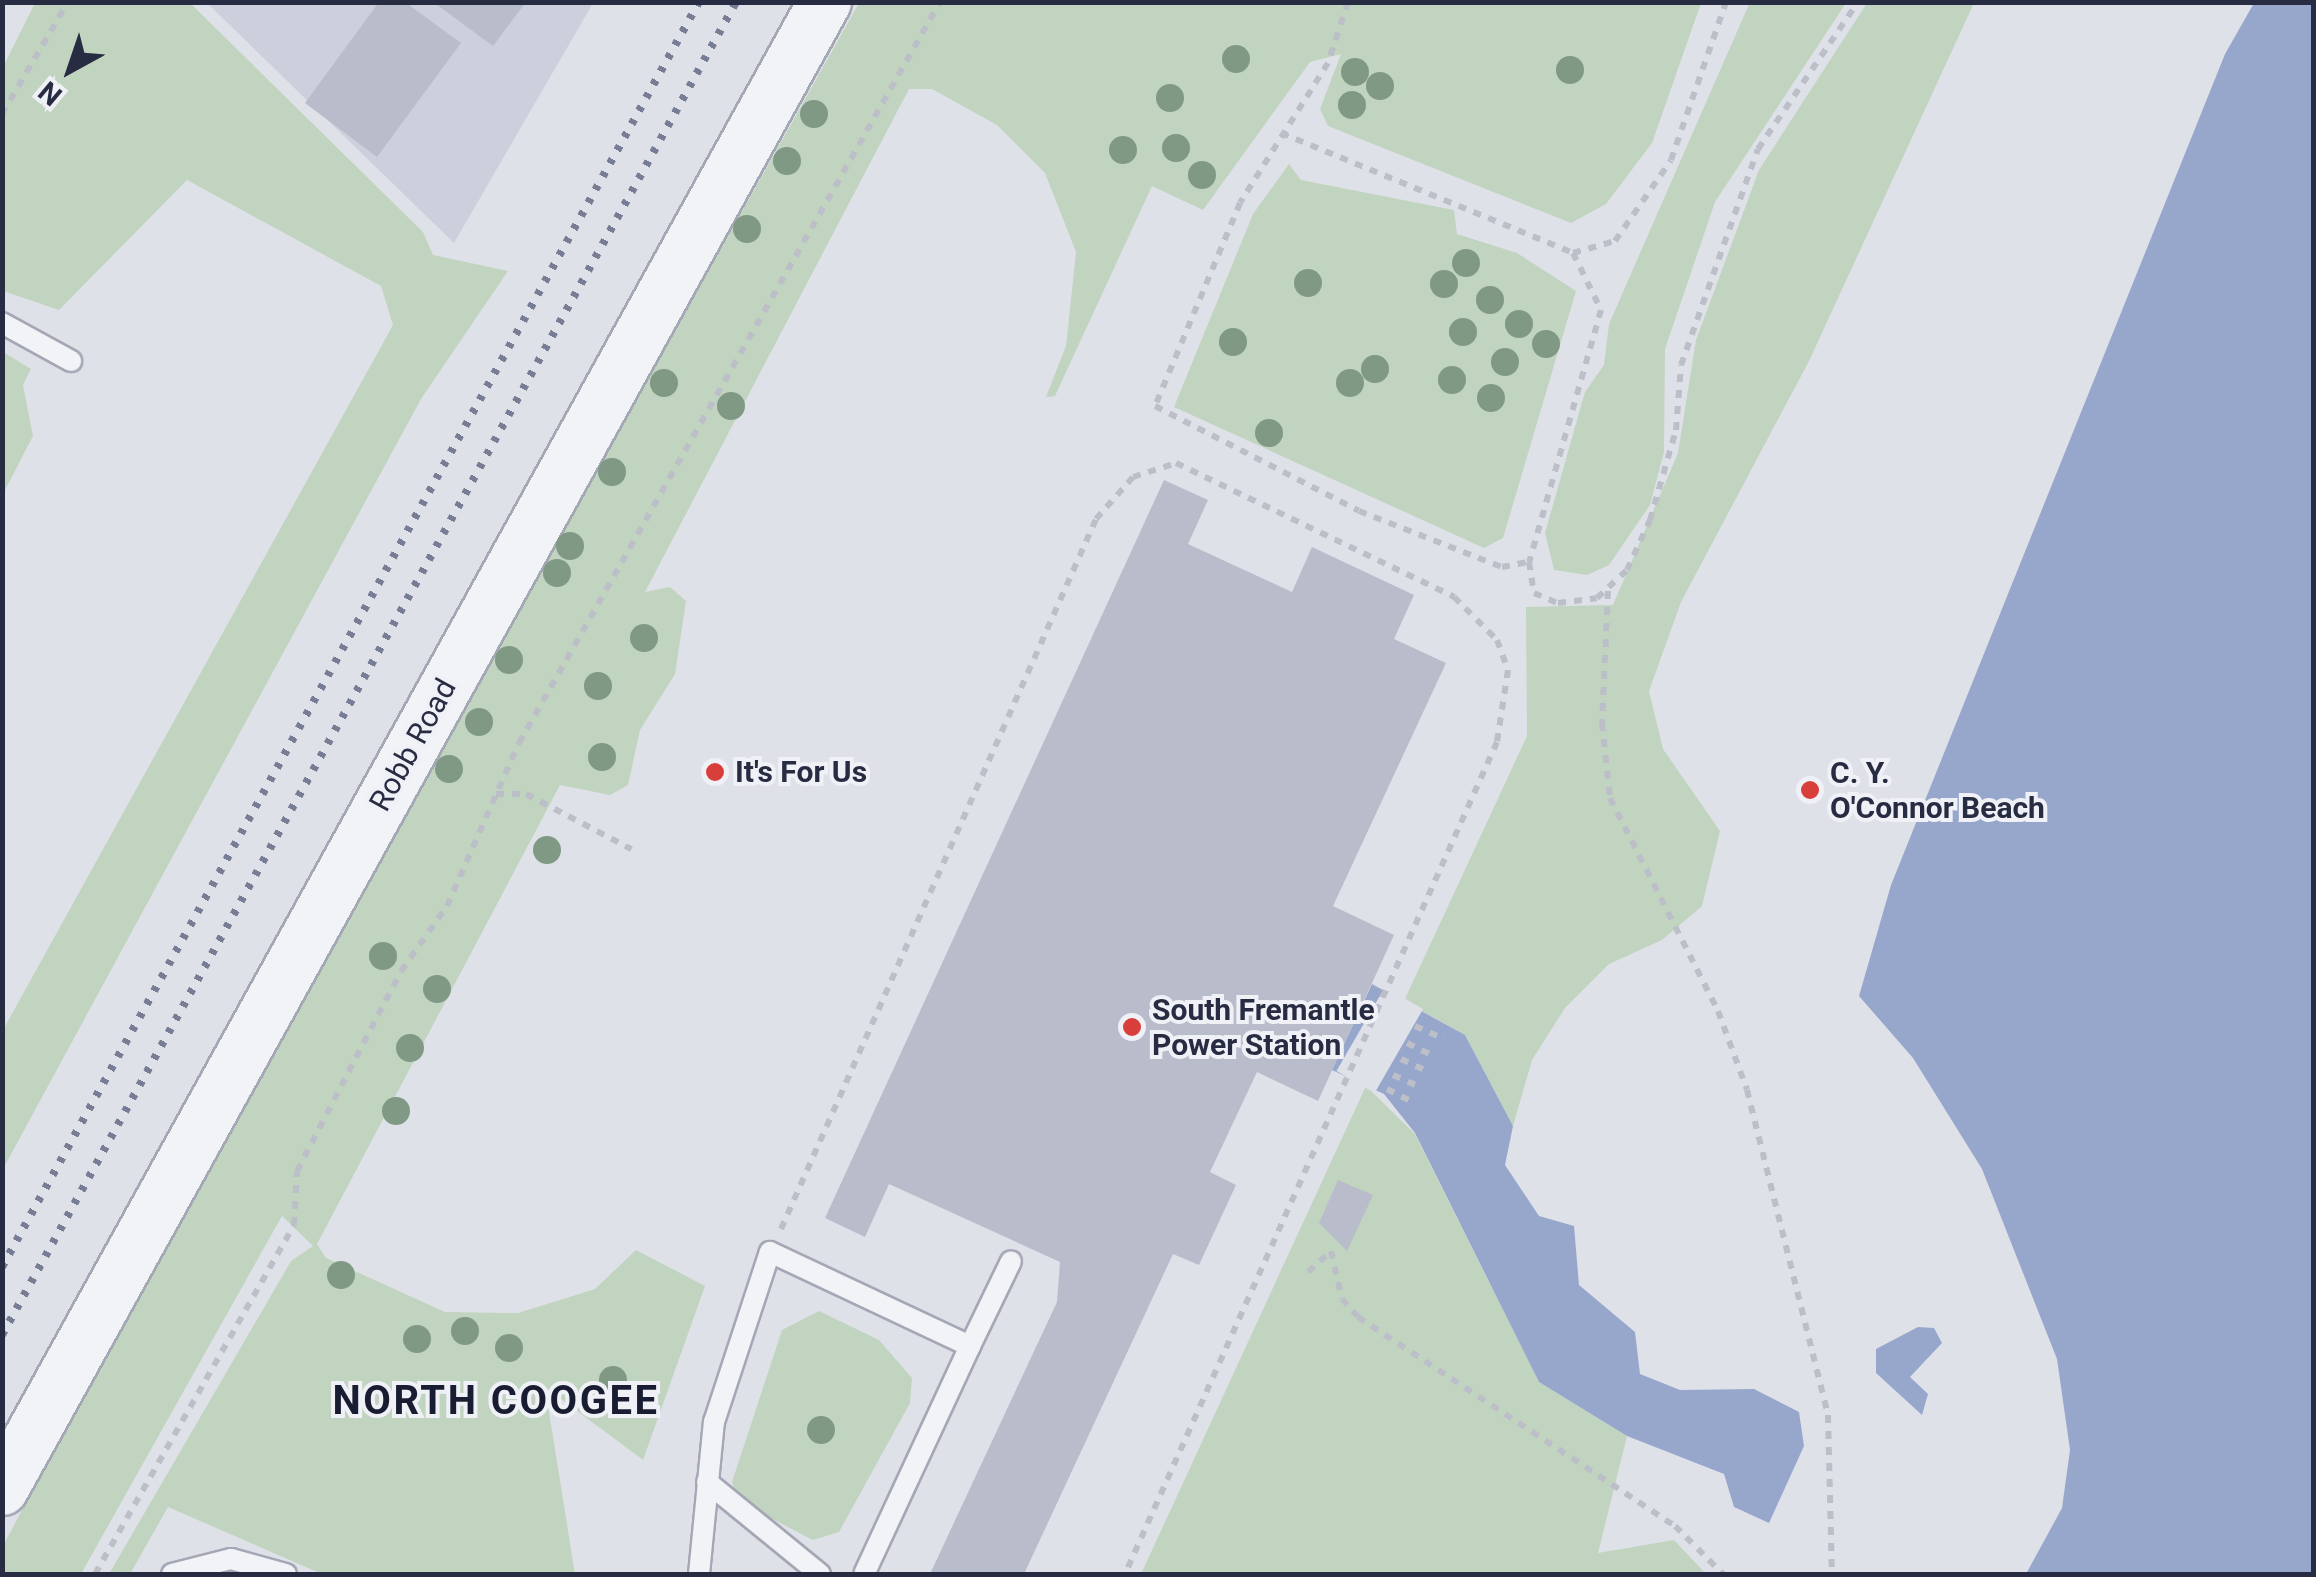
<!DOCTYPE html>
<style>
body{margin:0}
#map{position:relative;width:2316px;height:1577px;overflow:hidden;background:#dfe1e9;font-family:Roboto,sans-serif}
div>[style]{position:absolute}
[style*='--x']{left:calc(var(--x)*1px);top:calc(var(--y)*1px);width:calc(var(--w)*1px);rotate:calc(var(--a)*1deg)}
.built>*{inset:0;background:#cdd0dc}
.green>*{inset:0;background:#c1d4bf}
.water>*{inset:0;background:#97a7cc}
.pier>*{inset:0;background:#dfe1e9;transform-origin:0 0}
.building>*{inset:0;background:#b9bcca}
.path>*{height:6px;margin-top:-3px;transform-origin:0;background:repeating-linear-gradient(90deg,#bdbfc8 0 8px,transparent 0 16px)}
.roads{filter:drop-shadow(2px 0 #a4a7b4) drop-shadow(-2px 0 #a4a7b4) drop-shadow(0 2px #a4a7b4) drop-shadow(0 -2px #a4a7b4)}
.service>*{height:20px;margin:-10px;padding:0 10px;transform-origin:10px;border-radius:10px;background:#f2f3f7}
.tertiary>*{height:52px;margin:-26px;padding:0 26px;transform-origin:26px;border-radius:26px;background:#f2f3f7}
.rail>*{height:8px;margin-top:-4px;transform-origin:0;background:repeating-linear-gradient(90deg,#777d94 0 5px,transparent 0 15px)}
.trees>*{width:28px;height:28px;margin:-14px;border-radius:50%;background:#809985}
.dots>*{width:28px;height:28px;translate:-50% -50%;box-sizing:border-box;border:5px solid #eff1f7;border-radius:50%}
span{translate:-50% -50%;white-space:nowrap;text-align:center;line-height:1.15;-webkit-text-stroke:8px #eff1f7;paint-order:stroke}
.street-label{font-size:30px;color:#272c42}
.poi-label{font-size:30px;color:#272c42;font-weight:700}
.left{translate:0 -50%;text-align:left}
.district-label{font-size:40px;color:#191d32;font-weight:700;letter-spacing:2.5px}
.frame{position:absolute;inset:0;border:5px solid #272c42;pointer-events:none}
.north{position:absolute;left:20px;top:20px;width:100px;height:100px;-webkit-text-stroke:8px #eff1f7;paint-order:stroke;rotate:220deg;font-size:28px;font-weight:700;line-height:40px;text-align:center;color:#272c42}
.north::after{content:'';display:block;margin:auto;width:35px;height:45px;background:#272c42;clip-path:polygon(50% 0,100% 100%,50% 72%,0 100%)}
</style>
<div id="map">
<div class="built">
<div style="clip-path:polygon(207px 3px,593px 3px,454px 243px)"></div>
</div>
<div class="green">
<div style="clip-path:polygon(1750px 2px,1846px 3px,1715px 202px,1665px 349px,1664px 452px,1650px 505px,1609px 565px,1587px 575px,1554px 570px,1545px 533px,1585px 392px,1604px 365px,1609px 324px)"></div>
<div style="clip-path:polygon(35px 3px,190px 3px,423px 232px,433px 255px,508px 271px,421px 399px,3px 1169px,3px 1030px,393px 325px,381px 286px,187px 180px,59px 310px,3px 291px,3px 67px)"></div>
<div style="clip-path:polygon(859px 3px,1701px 3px,1652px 143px,1606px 204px,1571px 223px,1328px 126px,1320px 109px,1341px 54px,1310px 62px,1203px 210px,1152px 186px,1055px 396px,1046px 397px,1066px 346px,1076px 252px,1045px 173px,997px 125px,932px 89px,909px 89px,645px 592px,670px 587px,686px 601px,675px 674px,640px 730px,628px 785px,610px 795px,560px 785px,317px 1244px,326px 1258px,445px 1312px,518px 1313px,595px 1289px,636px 1250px,705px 1286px,643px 1460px,545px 1387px,575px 1574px,322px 1574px,168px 1507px,130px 1574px,109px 1574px,291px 1261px,313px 1246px,282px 1216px,81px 1574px,3px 1574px,3px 1546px,184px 1206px)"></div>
<div style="clip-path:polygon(1867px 3px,1974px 3px,1809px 361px,1681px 602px,1649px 691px,1663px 749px,1720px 831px,1702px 906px,1662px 940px,1609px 964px,1565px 1008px,1532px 1060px,1513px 1126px,1465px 1035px,1404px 1001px,1527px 736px,1526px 607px,1613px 605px,1678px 453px,1696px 340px,1759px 170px)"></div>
<div style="clip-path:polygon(1289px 164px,1301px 180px,1454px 210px,1457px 234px,1517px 253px,1576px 291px,1503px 538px,1484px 548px,1174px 407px,1253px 214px)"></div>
<div style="clip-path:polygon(3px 352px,31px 369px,23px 385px,33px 436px,3px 494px)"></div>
<div style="clip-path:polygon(1366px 1086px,1415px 1134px,1539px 1382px,1627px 1436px,1598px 1553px,1674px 1540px,1706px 1574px,1141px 1574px)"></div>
<div style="clip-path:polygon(819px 1311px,879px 1340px,912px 1378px,910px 1403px,839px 1532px,813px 1540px,738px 1501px,732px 1482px,782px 1330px)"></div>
</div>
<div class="water">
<div style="clip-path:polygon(2254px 3px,2314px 3px,2313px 1574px,2026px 1574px,2062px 1508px,2070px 1450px,2057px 1359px,1982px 1169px,1913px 1058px,1859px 996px,1891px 885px,2225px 54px)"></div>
<div style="clip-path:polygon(1372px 984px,1465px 1035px,1513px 1126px,1505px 1165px,1539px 1216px,1574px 1226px,1579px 1285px,1635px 1332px,1640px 1374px,1680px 1390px,1754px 1389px,1799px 1412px,1804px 1446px,1769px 1523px,1734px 1507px,1724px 1474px,1627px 1436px,1539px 1382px,1415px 1133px,1384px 1094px,1332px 1070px)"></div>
<div style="clip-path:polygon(1918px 1327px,1934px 1328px,1942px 1343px,1910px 1377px,1928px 1394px,1922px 1415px,1876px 1373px,1876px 1349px)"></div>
</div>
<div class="pier">
<div style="left:1385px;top:987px;width:44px;height:97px;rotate:30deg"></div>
</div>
<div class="building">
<div style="clip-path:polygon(379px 2px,405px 2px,461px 43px,377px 157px,305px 103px)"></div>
<div style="clip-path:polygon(433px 2px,526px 2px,493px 46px)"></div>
<div style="clip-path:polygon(1164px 480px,1208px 500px,1188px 544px,1292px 592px,1312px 547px,1414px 595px,1394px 639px,1446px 663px,1333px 906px,1394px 935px,1318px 1101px,1257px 1072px,1210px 1172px,1236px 1185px,1199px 1265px,1173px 1254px,1024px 1574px,930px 1574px,1057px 1302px,1060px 1262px,889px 1184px,865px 1237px,825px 1218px)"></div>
<div style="clip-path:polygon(1338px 1180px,1373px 1195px,1347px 1251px,1319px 1223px)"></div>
</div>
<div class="path">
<div style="--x:1348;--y:2;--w:64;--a:108.2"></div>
<div style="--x:1328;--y:63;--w:165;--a:122.2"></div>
<div style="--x:1240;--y:203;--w:220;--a:112.7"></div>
<div style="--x:1155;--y:406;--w:229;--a:27.2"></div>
<div style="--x:1359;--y:511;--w:154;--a:21.4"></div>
<div style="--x:1502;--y:567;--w:26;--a:-11"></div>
<div style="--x:2;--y:114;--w:130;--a:-59.5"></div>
<div style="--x:1281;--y:133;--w:316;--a:22.3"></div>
<div style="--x:1573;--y:253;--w:64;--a:63.8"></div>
<div style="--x:1601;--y:310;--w:262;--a:105.9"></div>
<div style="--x:1529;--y:562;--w:31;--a:81"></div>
<div style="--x:1534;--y:593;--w:26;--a:23"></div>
<div style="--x:1558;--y:603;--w:39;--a:-7"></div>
<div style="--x:1597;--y:598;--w:41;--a:-43"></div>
<div style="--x:1627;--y:570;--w:55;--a:-65.3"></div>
<div style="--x:1650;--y:520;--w:94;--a:-73.9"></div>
<div style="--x:1676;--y:430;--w:65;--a:-85.6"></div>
<div style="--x:1681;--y:365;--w:229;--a:-70.4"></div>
<div style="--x:1758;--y:149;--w:178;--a:-55.8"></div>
<div style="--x:1573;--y:253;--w:44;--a:-15.9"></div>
<div style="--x:1615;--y:241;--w:98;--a:-55.3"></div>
<div style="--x:1671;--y:160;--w:167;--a:-70.8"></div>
<div style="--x:1608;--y:591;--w:132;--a:92.6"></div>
<div style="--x:1602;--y:723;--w:75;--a:83.9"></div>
<div style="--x:1610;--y:798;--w:239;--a:63.1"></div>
<div style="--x:1718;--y:1011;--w:84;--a:69.8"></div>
<div style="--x:1747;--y:1090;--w:335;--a:76"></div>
<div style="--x:1828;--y:1415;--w:159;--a:88.6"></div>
<div style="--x:496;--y:794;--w:30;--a:0"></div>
<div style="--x:526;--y:794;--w:119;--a:27.6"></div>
<div style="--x:1415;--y:1026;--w:32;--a:24"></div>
<div style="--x:1407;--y:1043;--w:30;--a:26"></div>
<div style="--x:1401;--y:1059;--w:29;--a:25"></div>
<div style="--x:1393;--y:1075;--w:30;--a:24"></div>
<div style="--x:1387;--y:1089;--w:27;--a:27"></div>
<div style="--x:781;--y:1229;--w:777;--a:-66.07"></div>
<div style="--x:1096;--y:519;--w:56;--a:-48.6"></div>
<div style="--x:1133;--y:477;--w:45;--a:-18"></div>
<div style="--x:1176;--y:463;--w:309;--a:25.7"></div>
<div style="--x:1454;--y:597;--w:61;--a:45"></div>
<div style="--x:1497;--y:640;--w:32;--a:70"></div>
<div style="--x:1508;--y:670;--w:73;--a:98.7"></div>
<div style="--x:1497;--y:742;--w:911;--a:114.09"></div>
<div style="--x:1308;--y:1272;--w:31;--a:-42"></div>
<div style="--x:1331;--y:1251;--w:49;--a:77.1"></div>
<div style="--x:1342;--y:1299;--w:24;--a:48"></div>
<div style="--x:1358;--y:1317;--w:380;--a:33.4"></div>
<div style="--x:1675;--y:1526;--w:68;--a:45"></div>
<div style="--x:95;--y:1574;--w:402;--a:-60.3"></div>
<div style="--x:294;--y:1225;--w:54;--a:-86.8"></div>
<div style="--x:297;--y:1171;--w:225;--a:-62.5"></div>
<div style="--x:401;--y:971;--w:80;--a:-54.7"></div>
<div style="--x:447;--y:906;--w:178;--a:-66.2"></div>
<div style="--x:519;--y:743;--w:852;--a:-60.4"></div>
</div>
<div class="roads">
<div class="service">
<div style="--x:2;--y:323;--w:79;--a:28.8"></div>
<div style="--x:970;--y:1346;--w:94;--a:-64.2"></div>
<div style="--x:707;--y:1482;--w:146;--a:39.2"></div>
<div style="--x:172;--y:1574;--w:61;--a:-14.3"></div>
<div style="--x:231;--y:1559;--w:57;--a:15.3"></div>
<div style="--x:699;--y:1574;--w:153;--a:-84.4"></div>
<div style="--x:714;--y:1422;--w:179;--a:-71.8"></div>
<div style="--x:770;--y:1252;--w:221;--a:25.2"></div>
<div style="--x:970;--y:1346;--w:251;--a:114.9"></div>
</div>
<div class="tertiary">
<div style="--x:2;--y:1489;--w:1700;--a:-61.04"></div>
</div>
</div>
<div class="rail">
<div style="--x:2;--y:1267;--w:1444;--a:-61.15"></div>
<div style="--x:2;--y:1335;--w:1522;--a:-61.16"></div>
</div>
<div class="trees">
<div style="left:1236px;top:59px"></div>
<div style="left:1570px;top:70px"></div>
<div style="left:1355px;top:72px"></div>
<div style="left:1380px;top:86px"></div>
<div style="left:1170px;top:98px"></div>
<div style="left:1352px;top:105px"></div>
<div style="left:814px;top:114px"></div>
<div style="left:1176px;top:148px"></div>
<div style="left:1123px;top:150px"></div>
<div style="left:787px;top:161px"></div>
<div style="left:1202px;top:175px"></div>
<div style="left:747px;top:229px"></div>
<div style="left:1466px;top:263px"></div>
<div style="left:1308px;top:283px"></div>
<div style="left:1444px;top:284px"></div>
<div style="left:1490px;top:300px"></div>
<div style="left:1519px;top:324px"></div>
<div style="left:1463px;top:332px"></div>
<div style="left:1233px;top:342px"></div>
<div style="left:1546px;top:344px"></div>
<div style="left:1505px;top:362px"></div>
<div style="left:1375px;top:369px"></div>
<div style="left:1452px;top:380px"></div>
<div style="left:664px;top:383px"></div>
<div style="left:1350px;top:383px"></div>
<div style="left:1491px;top:398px"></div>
<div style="left:731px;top:406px"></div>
<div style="left:1269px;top:433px"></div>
<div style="left:612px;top:472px"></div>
<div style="left:570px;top:546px"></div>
<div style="left:557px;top:573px"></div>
<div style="left:644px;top:638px"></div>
<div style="left:509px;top:660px"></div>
<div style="left:598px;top:686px"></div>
<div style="left:479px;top:722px"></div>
<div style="left:602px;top:757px"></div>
<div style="left:449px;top:769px"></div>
<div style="left:547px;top:850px"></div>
<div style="left:383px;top:956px"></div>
<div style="left:437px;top:989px"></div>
<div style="left:410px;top:1048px"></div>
<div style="left:396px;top:1111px"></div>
<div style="left:341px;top:1275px"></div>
<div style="left:465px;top:1331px"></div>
<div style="left:417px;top:1339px"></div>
<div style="left:509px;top:1348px"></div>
<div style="left:613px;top:1380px"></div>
<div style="left:821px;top:1430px"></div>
</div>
<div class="dots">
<div style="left:715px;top:772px;background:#d83f3b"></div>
<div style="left:1810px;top:790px;background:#d83f3b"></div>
<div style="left:1132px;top:1027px;background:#d83f3b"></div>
</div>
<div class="street-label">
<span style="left:413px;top:745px;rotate:-61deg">Robb Road</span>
</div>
<div class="poi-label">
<span class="left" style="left:735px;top:772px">It's For Us</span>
<span class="left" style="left:1830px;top:790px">C. Y.<br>O'Connor Beach</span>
<span class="left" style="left:1152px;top:1027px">South Fremantle<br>Power Station</span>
</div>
<div class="district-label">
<span style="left:496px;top:1401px">NORTH COOGEE</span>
</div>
<div class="frame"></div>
<div class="north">N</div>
</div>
